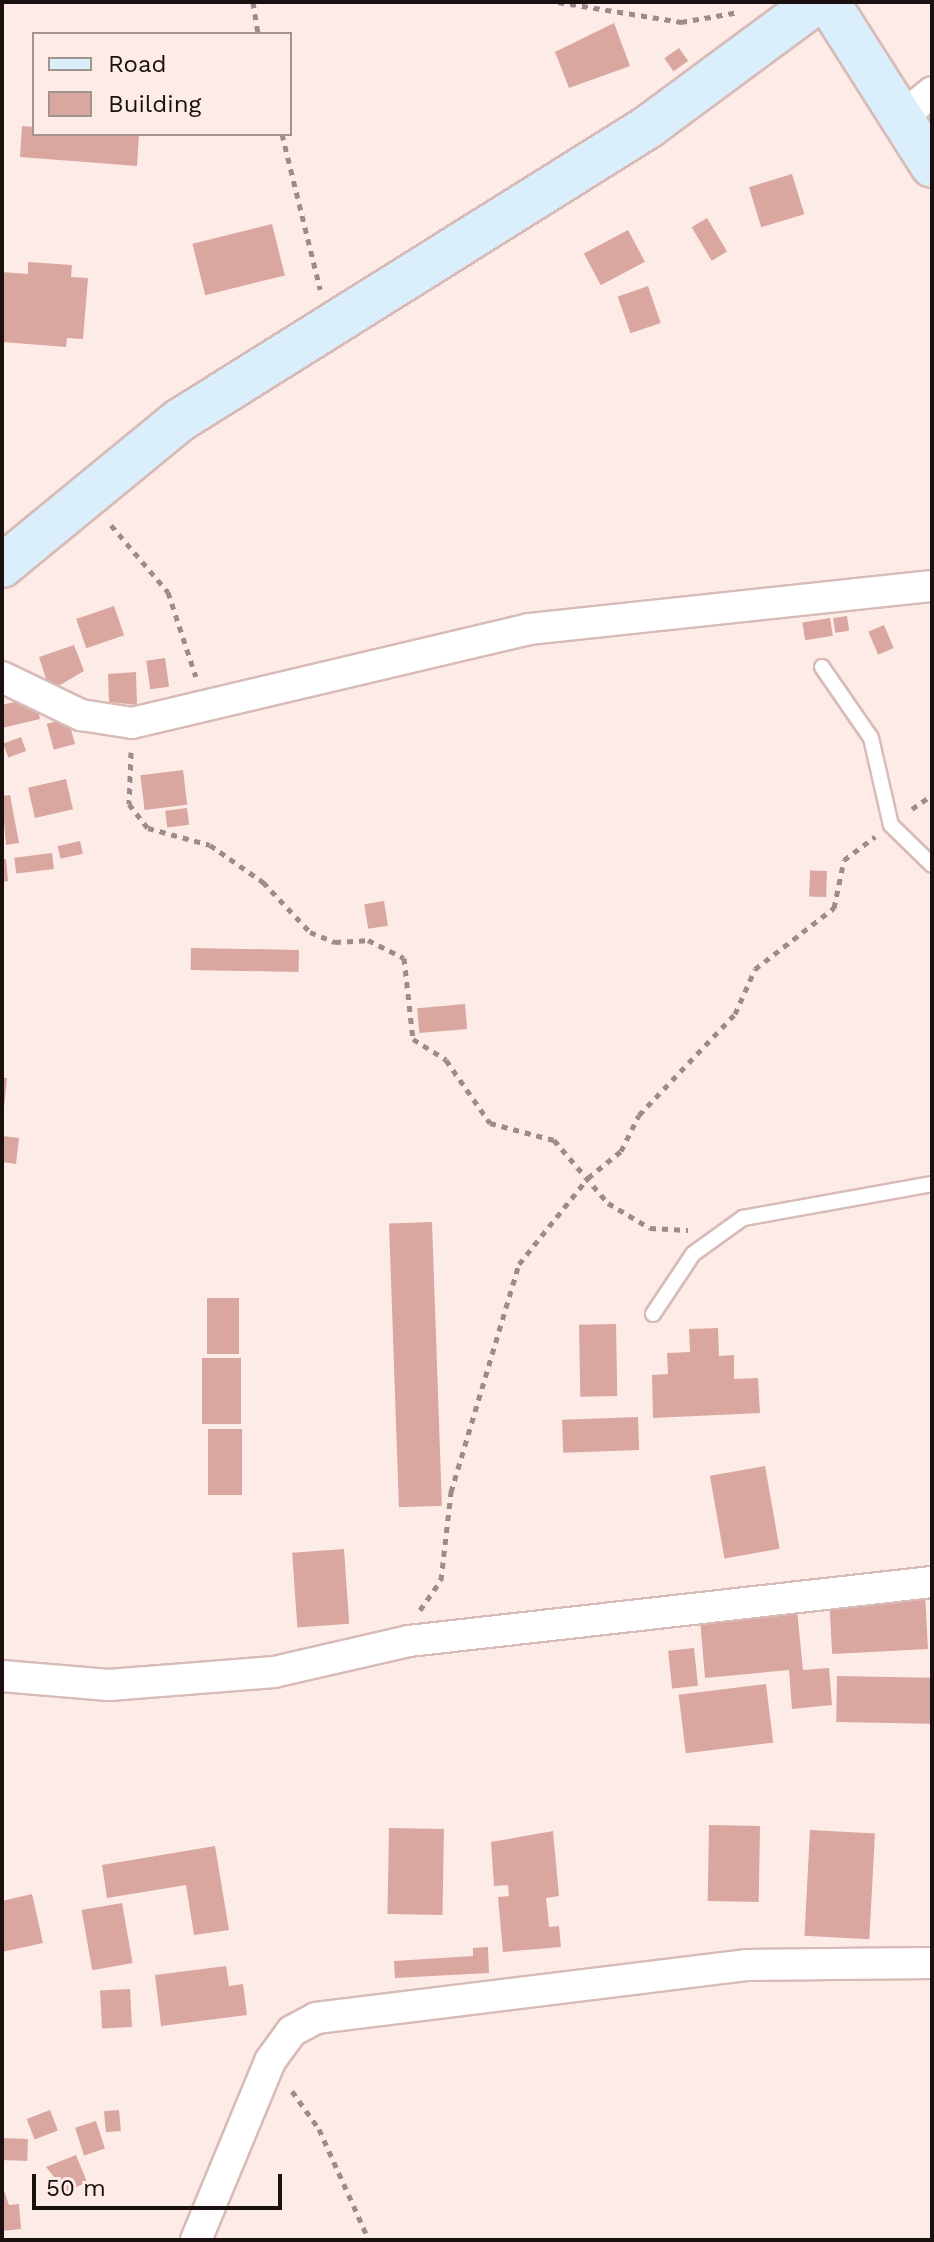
<!DOCTYPE html>
<style>
body{margin:0}
#map{position:relative;width:934px;height:2242px;overflow:hidden;background:#fdebe8;font-family:"Work Sans",sans-serif}
div>[style]{position:absolute}
[style*='--x']{left:calc(var(--x)*1px);top:calc(var(--y)*1px);width:calc(var(--w)*1px);rotate:calc(var(--a)*1deg)}
.building>*{inset:0;background:#daa7a0;transform-origin:0 0}
.path>*{height:5px;margin-top:-2.5px;transform-origin:0;background:repeating-linear-gradient(90deg,#9b8c8a 0 6px,transparent 0 12px)}
.roads{filter:drop-shadow(2px 0 #d8bbb7) drop-shadow(-2px 0 #d8bbb7) drop-shadow(0 2px #d8bbb7) drop-shadow(0 -2px #d8bbb7)}
.lane>*{height:14px;margin:-7px;padding:0 7px;transform-origin:7px;border-radius:7px;background:#fff}
.street>*{height:30px;margin:-15px;padding:0 15px;transform-origin:15px;border-radius:15px;background:#fff}
.secondary>*{height:42px;margin:-21px;padding:0 21px;transform-origin:21px;border-radius:21px;background:#daeefb}
span{translate:-50% -50%;white-space:nowrap;text-align:center;line-height:1.15;-webkit-text-stroke:6px #fdebe8;paint-order:stroke}
.frame{position:absolute;inset:0;border:4px solid #1a100f;pointer-events:none}
.legend{position:absolute;left:32px;top:32px;width:260px;height:104px;box-sizing:border-box;background:#fdebe8;border:2px solid #a29391;margin:0;padding:10px 14px;list-style:none;font-size:24px;color:#1a100f}
.legend li{display:flex;align-items:center;gap:16px;height:40px}
.legend b{width:40px;border:2px solid #a29391}
.scale{position:absolute;left:32px;top:2174px;width:250px;height:36px;box-sizing:border-box;border:4px solid #1a100f;border-top:0;padding-left:10px;font-size:24px;line-height:28px;white-space:nowrap;color:#1a100f;-webkit-text-stroke:6px #fdebe8;paint-order:stroke}
</style>
<div id="map">
<div class="building">
<div style="clip-path:polygon(614px 23px,630px 66px,569px 88px,555px 52px)"></div>
<div style="left:679px;top:48px;width:16px;height:18px;rotate:55deg"></div>
<div style="clip-path:polygon(22px 126px,34px 127px,34px 134px,139px 135px,137px 166px,20px 157px)"></div>
<div style="left:792px;top:174px;width:42px;height:45px;rotate:73deg"></div>
<div style="left:707px;top:218px;width:39px;height:18px;rotate:59deg"></div>
<div style="left:272px;top:224px;width:53px;height:82px;rotate:76deg"></div>
<div style="left:628px;top:230px;width:36px;height:50px;rotate:62deg"></div>
<div style="clip-path:polygon(28px 262px,72px 265px,71px 277px,88px 278px,83px 339px,67px 338px,66px 347px,2px 342px,2px 272px,28px 274px)"></div>
<div style="left:648px;top:286px;width:39px;height:32px;rotate:71deg"></div>
<div style="left:114px;top:606px;width:31px;height:40px;rotate:71deg"></div>
<div style="left:847px;top:616px;width:15px;height:14px;rotate:82deg"></div>
<div style="left:830px;top:618px;width:18px;height:28px;rotate:81deg"></div>
<div style="left:884px;top:625px;width:25px;height:17px;rotate:67deg"></div>
<div style="clip-path:polygon(74px 645px,84px 671px,50px 691px,39px 657px)"></div>
<div style="left:165px;top:658px;width:29px;height:19px;rotate:82deg"></div>
<div style="clip-path:polygon(136px 672px,137px 705px,109px 702px,108px 674px)"></div>
<div style="clip-path:polygon(35px 697px,40px 719px,2px 728px,2px 705px)"></div>
<div style="left:68px;top:718px;width:27px;height:22px;rotate:75deg"></div>
<div style="left:21px;top:737px;width:15px;height:19px;rotate:70deg"></div>
<div style="left:183px;top:770px;width:35px;height:43px;rotate:83deg"></div>
<div style="left:66px;top:779px;width:31px;height:39px;rotate:77deg"></div>
<div style="clip-path:polygon(10px 795px,19px 843px,6px 845px,2px 796px)"></div>
<div style="left:187px;top:808px;width:17px;height:22px;rotate:83deg"></div>
<div style="left:80px;top:841px;width:13px;height:23px;rotate:77deg"></div>
<div style="left:52px;top:853px;width:16px;height:38px;rotate:83deg"></div>
<div style="clip-path:polygon(6px 859px,8px 881px,2px 882px,2px 860px)"></div>
<div style="left:827px;top:871px;width:26px;height:17px;rotate:92deg"></div>
<div style="left:384px;top:901px;width:25px;height:20px;rotate:81deg"></div>
<div style="left:191px;top:948px;width:108px;height:22px;rotate:1deg"></div>
<div style="left:465px;top:1004px;width:25px;height:48px;rotate:85deg"></div>
<div style="clip-path:polygon(2px 1078px,7px 1078px,4px 1107px,2px 1107px)"></div>
<div style="clip-path:polygon(2px 1136px,19px 1138px,16px 1164px,2px 1162px)"></div>
<div style="left:432px;top:1222px;width:284px;height:43px;rotate:88deg"></div>
<div style="left:207px;top:1298px;width:32px;height:56px"></div>
<div style="left:616px;top:1324px;width:72px;height:37px;rotate:89deg"></div>
<div style="clip-path:polygon(718px 1328px,719px 1356px,734px 1355px,734px 1379px,758px 1378px,760px 1413px,653px 1418px,652px 1375px,668px 1374px,667px 1353px,690px 1352px,689px 1329px)"></div>
<div style="left:202px;top:1358px;width:39px;height:66px"></div>
<div style="left:638px;top:1417px;width:33px;height:76px;rotate:88deg"></div>
<div style="left:208px;top:1429px;width:34px;height:66px"></div>
<div style="left:765px;top:1466px;width:84px;height:56px;rotate:80deg"></div>
<div style="left:344px;top:1549px;width:75px;height:52px;rotate:86deg"></div>
<div style="left:925px;top:1592px;width:57px;height:96px;rotate:87deg"></div>
<div style="clip-path:polygon(797px 1610px,803px 1670px,829px 1668px,832px 1705px,792px 1709px,789px 1670px,705px 1678px,700px 1619px)"></div>
<div style="left:694px;top:1648px;width:38px;height:26px;rotate:84deg"></div>
<div style="left:837px;top:1676px;width:94px;height:46px;rotate:1deg"></div>
<div style="left:766px;top:1684px;width:59px;height:88px;rotate:83deg"></div>
<div style="left:709px;top:1825px;width:51px;height:76px;rotate:1deg"></div>
<div style="left:389px;top:1828px;width:55px;height:86px;rotate:1deg"></div>
<div style="left:810px;top:1830px;width:65px;height:106px;rotate:3deg"></div>
<div style="clip-path:polygon(553px 1831px,559px 1896px,546px 1898px,549px 1927px,559px 1926px,561px 1947px,503px 1952px,498px 1897px,509px 1896px,508px 1885px,494px 1886px,491px 1842px)"></div>
<div style="clip-path:polygon(215px 1846px,229px 1930px,194px 1935px,186px 1885px,107px 1898px,102px 1865px)"></div>
<div style="clip-path:polygon(32px 1894px,43px 1943px,2px 1952px,2px 1901px)"></div>
<div style="left:122px;top:1903px;width:61px;height:41px;rotate:80deg"></div>
<div style="clip-path:polygon(488px 1947px,489px 1973px,395px 1978px,394px 1961px,473px 1956px,473px 1948px)"></div>
<div style="clip-path:polygon(226px 1966px,229px 1986px,243px 1984px,247px 2015px,161px 2026px,155px 1975px)"></div>
<div style="left:130px;top:1989px;width:38px;height:30px;rotate:87deg"></div>
<div style="left:50px;top:2110px;width:22px;height:25px;rotate:69deg"></div>
<div style="left:119px;top:2110px;width:21px;height:15px;rotate:85deg"></div>
<div style="left:96px;top:2121px;width:29px;height:22px;rotate:72deg"></div>
<div style="left:2px;top:2138px;width:26px;height:22px;rotate:2deg"></div>
<div style="clip-path:polygon(76px 2155px,87px 2182px,66px 2192px,46px 2167px)"></div>
<div style="clip-path:polygon(2px 2185px,9px 2205px,19px 2204px,21px 2229px,2px 2231px)"></div>
</div>
<div class="path">
<div style="--x:253;--y:2;--w:32;--a:81"></div>
<div style="--x:558;--y:2;--w:125;--a:9.2"></div>
<div style="--x:681;--y:22;--w:59;--a:-9.8"></div>
<div style="--x:282;--y:134;--w:160;--a:76.2"></div>
<div style="--x:111;--y:525;--w:88;--a:49.6"></div>
<div style="--x:168;--y:592;--w:89;--a:71.8"></div>
<div style="--x:131;--y:752;--w:52;--a:92.2"></div>
<div style="--x:129;--y:804;--w:31;--a:52"></div>
<div style="--x:148;--y:828;--w:64;--a:15.3"></div>
<div style="--x:210;--y:845;--w:65;--a:34.9"></div>
<div style="--x:263;--y:882;--w:69;--a:46.8"></div>
<div style="--x:310;--y:932;--w:27;--a:22"></div>
<div style="--x:335;--y:942;--w:33;--a:-3"></div>
<div style="--x:368;--y:940;--w:40;--a:26.6"></div>
<div style="--x:404;--y:958;--w:81;--a:83.7"></div>
<div style="--x:413;--y:1039;--w:39;--a:32"></div>
<div style="--x:446;--y:1060;--w:77;--a:55.1"></div>
<div style="--x:490;--y:1123;--w:66;--a:14.9"></div>
<div style="--x:554;--y:1140;--w:83;--a:49.4"></div>
<div style="--x:608;--y:1203;--w:49;--a:30.8"></div>
<div style="--x:650;--y:1228;--w:38;--a:3"></div>
<div style="--x:912;--y:809;--w:24;--a:-35"></div>
<div style="--x:420;--y:1610;--w:37;--a:-55"></div>
<div style="--x:441;--y:1580;--w:89;--a:-83.5"></div>
<div style="--x:451;--y:1492;--w:238;--a:-73.4"></div>
<div style="--x:519;--y:1264;--w:110;--a:-51.3"></div>
<div style="--x:588;--y:1178;--w:43;--a:-39.3"></div>
<div style="--x:621;--y:1151;--w:40;--a:-63.4"></div>
<div style="--x:639;--y:1115;--w:139;--a:-46.5"></div>
<div style="--x:735;--y:1014;--w:49;--a:-66"></div>
<div style="--x:755;--y:969;--w:100;--a:-37.7"></div>
<div style="--x:834;--y:908;--w:49;--a:-78.2"></div>
<div style="--x:844;--y:860;--w:39;--a:-37"></div>
<div style="--x:292;--y:2091;--w:47;--a:54.6"></div>
<div style="--x:319;--y:2129;--w:122;--a:65.8"></div>
</div>
<div class="roads">
<div class="lane">
<div style="--x:822;--y:667;--w:86;--a:55.4"></div>
<div style="--x:871;--y:738;--w:89;--a:77.1"></div>
<div style="--x:891;--y:825;--w:57;--a:44.3"></div>
<div style="--x:653;--y:1314;--w:72;--a:-56.3"></div>
<div style="--x:693;--y:1254;--w:62;--a:-35.8"></div>
<div style="--x:743;--y:1218;--w:192;--a:-10.2"></div>
</div>
<div class="street">
<div style="--x:904;--y:115;--w:36;--a:-39"></div>
<div style="--x:2;--y:677;--w:88;--a:25.7"></div>
<div style="--x:81;--y:715;--w:52;--a:8.9"></div>
<div style="--x:132;--y:723;--w:408;--a:-13.3"></div>
<div style="--x:529;--y:629;--w:405;--a:-6.1"></div>
<div style="--x:2;--y:1676;--w:107;--a:4.8"></div>
<div style="--x:109;--y:1685;--w:166;--a:-4.5"></div>
<div style="--x:274;--y:1672;--w:139;--a:-12.9"></div>
<div style="--x:409;--y:1641;--w:526;--a:-6.44"></div>
<div style="--x:196;--y:2240;--w:194;--a:-67.5"></div>
<div style="--x:270;--y:2061;--w:37;--a:-54"></div>
<div style="--x:292;--y:2031;--w:27;--a:-28"></div>
<div style="--x:316;--y:2018;--w:433;--a:-7"></div>
<div style="--x:746;--y:1965;--w:186;--a:-0.6"></div>
</div>
<div class="secondary">
<div style="--x:828;--y:2;--w:194;--a:57.6"></div>
<div style="--x:2;--y:566;--w:230;--a:-39.4"></div>
<div style="--x:180;--y:420;--w:552;--a:-32.05"></div>
<div style="--x:648;--y:127;--w:210;--a:-36.5"></div>
</div>
</div>
<div class="frame"></div>
<ul class="legend">
<li><b style="height:10px;background:#daeefb"></b>Road</li>
<li><b style="height:22px;background:#daa7a0"></b>Building</li>
</ul>
<div class="scale">50 m</div>
</div>
